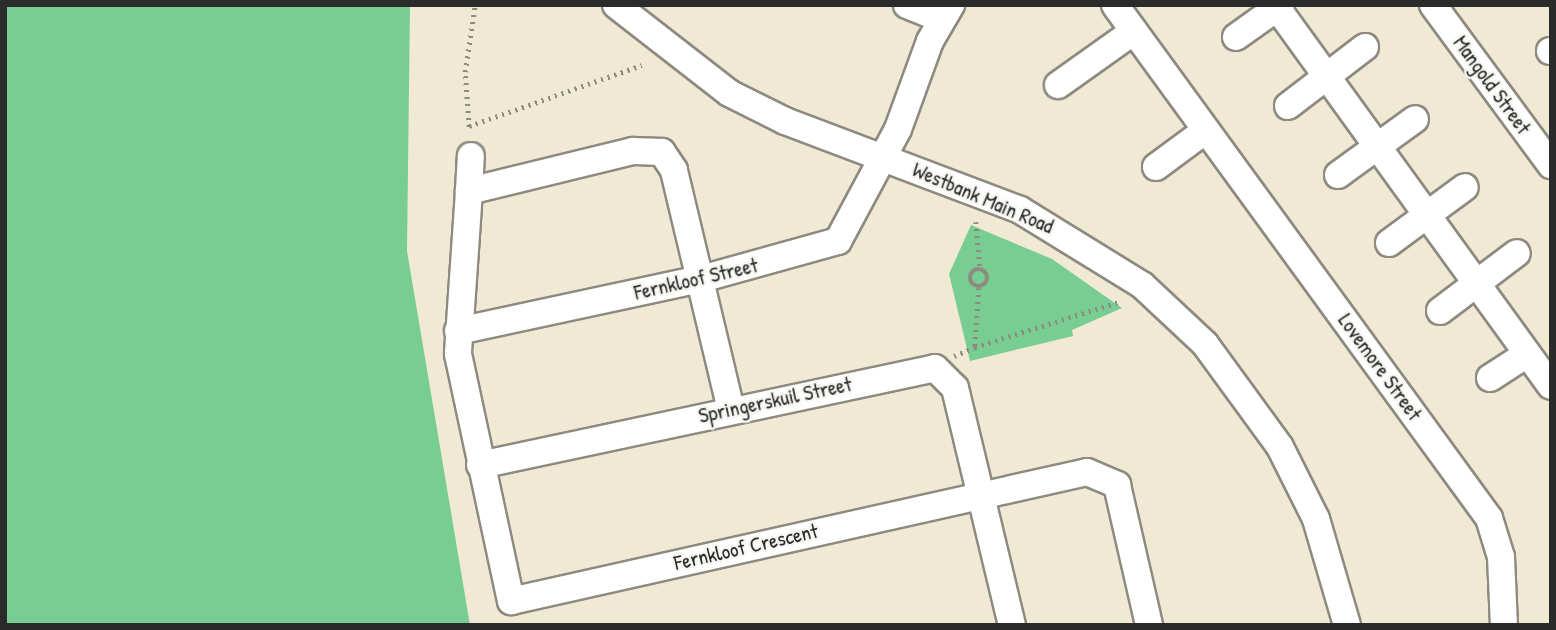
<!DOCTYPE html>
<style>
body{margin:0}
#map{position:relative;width:1556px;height:630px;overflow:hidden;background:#f0e9d4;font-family:"Patrick Hand",sans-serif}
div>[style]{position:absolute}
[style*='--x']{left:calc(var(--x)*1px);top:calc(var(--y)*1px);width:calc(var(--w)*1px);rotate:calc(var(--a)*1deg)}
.green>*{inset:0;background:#78ce92}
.path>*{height:4.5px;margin-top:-2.25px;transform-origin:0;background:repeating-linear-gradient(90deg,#8e8a80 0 2px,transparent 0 7px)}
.path>.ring{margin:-2.25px;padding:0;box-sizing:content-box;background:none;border:4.5px solid #8e8a80;border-radius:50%}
.roads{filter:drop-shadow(2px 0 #8e8a80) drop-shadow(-2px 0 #8e8a80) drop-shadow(0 2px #8e8a80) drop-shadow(0 -2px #8e8a80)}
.minor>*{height:26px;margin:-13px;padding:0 13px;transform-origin:13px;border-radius:13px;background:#fff}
span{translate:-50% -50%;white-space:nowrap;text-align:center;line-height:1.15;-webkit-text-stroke:5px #f6f6f2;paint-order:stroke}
.street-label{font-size:21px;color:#2b2b2b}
.frame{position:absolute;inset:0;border:7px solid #2b2b2b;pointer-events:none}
</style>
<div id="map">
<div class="green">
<div style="clip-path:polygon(5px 5px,410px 5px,407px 251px,470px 625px,5px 625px)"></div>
<div style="clip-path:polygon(971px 225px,1052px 259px,1122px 308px,1072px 330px,1073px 336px,970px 361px,949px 274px)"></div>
</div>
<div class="path">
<div style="--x:469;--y:126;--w:183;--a:-19.4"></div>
<div style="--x:469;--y:127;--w:55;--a:-94.2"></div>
<div style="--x:465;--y:72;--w:68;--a:-81.5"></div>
<div style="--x:976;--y:222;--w:46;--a:85"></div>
<div class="ring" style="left:970px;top:269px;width:13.5px;height:13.5px"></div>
<div style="--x:979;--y:288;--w:59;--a:93.9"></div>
<div style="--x:975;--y:347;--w:151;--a:-17.4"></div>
<div style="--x:954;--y:356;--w:23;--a:-23"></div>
</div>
<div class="roads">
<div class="minor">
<div style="--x:616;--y:5;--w:143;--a:37.9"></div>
<div style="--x:729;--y:93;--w:63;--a:26.6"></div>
<div style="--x:785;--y:121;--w:251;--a:20.7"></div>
<div style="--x:1020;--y:210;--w:143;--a:31.6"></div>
<div style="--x:1142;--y:285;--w:86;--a:43.1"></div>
<div style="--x:1205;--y:344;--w:127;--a:53.9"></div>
<div style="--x:1280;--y:447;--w:80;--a:63.4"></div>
<div style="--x:1316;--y:519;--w:110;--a:73.7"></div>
<div style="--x:907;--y:5;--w:35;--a:22"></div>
<div style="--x:1115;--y:5;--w:635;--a:53.91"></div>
<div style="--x:1489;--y:518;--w:41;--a:72.9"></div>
<div style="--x:1501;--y:557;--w:68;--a:87.5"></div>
<div style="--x:1275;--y:5;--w:470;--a:54.1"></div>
<div style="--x:1433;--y:5;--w:199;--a:53.6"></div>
<div style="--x:1236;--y:37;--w:55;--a:-35.4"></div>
<div style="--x:1550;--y:51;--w:1;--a:0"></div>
<div style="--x:1058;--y:85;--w:93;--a:-35.4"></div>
<div style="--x:1288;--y:106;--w:97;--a:-37.5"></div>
<div style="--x:1156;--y:167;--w:62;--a:-36.5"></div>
<div style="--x:1338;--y:175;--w:95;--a:-36"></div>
<div style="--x:469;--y:191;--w:35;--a:-87"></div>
<div style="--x:1389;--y:243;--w:94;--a:-36.4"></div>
<div style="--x:1440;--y:311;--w:96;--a:-37"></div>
<div style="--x:458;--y:331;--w:249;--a:-12.1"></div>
<div style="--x:701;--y:279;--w:142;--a:-15.5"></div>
<div style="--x:838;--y:241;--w:127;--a:-61.8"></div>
<div style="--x:898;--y:129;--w:94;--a:-70"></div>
<div style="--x:930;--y:41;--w:42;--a:-59.7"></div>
<div style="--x:1490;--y:378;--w:44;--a:-33"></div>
<div style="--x:731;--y:410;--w:247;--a:-103.4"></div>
<div style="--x:674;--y:170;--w:22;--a:-124"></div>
<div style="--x:662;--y:152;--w:29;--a:-178"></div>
<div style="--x:633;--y:151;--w:169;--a:166.3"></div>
<div style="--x:469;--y:191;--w:163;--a:93.9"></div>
<div style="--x:458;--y:354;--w:253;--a:77.9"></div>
<div style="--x:511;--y:601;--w:590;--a:-12.62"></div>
<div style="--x:1087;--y:472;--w:33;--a:23"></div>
<div style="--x:1117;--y:485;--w:144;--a:77.1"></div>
<div style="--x:480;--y:465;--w:465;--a:-12"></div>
<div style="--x:935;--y:368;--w:28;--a:45"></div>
<div style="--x:955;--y:388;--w:244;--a:76.5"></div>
</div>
</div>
<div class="street-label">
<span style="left:1492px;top:85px;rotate:54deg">Mangold Street</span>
<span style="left:983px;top:198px;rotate:23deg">Westbank Main Road</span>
<span style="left:696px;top:279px;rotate:-13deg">Fernkloof Street</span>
<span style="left:1380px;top:367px;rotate:54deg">Lovemore Street</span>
<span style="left:775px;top:400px;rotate:-12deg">Springerskuil Street</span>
<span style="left:746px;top:547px;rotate:-13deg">Fernkloof Crescent</span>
</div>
<div class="frame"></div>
</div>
